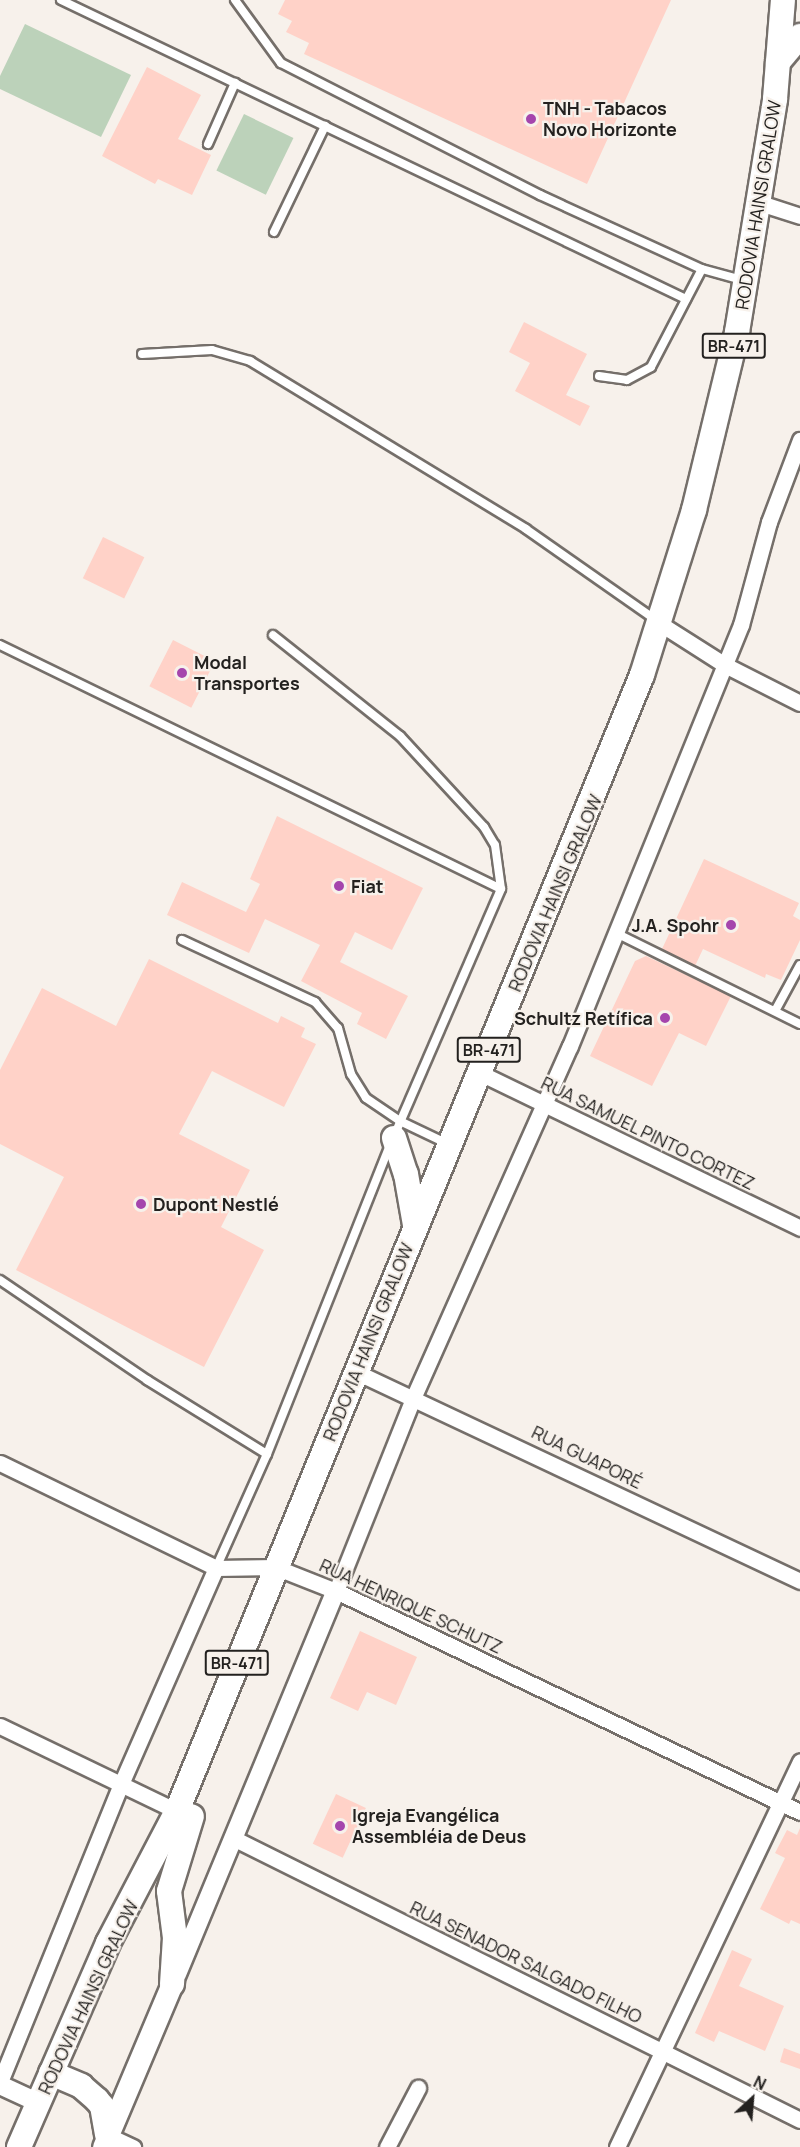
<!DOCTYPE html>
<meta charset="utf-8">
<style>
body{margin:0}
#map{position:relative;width:800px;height:2147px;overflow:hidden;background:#f7f1eb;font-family:Manrope,sans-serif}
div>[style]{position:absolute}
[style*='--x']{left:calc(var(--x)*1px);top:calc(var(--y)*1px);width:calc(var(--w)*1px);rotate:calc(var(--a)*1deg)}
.green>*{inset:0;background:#bcd2ba;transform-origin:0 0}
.building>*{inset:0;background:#ffd2c8;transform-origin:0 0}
.roads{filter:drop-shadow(2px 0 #756f6a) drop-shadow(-2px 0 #756f6a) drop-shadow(0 2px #756f6a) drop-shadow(0 -2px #756f6a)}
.service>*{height:8px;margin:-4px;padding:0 4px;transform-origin:4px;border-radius:4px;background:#fff}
.minor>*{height:15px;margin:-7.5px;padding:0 7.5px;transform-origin:7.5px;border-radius:7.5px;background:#fff}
.tertiary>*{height:18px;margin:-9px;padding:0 9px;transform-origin:9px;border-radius:9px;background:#fff}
.secondary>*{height:21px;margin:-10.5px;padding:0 10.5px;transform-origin:10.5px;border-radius:10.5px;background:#fff}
.primary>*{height:24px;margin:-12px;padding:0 12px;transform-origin:12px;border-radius:12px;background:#fff}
.dots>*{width:16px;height:16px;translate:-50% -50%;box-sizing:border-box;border:3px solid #f7f1eb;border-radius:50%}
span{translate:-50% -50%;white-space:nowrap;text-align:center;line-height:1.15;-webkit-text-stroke:4.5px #f7f1eb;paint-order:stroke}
.shield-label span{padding:2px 4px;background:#f7f1eb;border:2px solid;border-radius:4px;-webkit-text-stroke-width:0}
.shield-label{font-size:16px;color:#23211f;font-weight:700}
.poi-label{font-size:18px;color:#23211f;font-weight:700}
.left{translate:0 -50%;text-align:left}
.right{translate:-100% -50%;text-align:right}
.street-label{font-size:18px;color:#23211f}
.north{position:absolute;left:722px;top:2069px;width:60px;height:60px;-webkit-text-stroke:4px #f7f1eb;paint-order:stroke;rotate:26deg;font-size:16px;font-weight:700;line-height:24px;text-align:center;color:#23211f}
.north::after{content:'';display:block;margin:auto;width:21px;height:27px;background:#23211f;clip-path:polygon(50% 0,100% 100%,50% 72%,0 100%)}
</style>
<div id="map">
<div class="green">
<div style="clip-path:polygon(25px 24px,131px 75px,101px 137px,0 89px,0 76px)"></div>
<div style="left:244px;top:114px;width:55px;height:63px;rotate:26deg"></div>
</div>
<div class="building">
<div style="clip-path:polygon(285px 0,671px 0,587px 184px,304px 54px,309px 43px,286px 32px,292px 21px,278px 14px)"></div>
<div style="clip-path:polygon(147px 67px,201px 95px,178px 139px,211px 155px,192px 195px,158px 179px,155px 184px,102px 156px)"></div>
<div style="clip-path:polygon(524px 322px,587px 354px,566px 395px,590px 406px,580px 426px,515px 391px,530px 363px,509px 352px)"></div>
<div style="left:103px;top:537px;width:46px;height:46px;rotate:26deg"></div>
<div style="left:173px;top:640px;width:47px;height:52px;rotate:27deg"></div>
<div style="clip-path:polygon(277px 816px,423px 888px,392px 950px,355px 932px,340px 962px,408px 996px,386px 1039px,357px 1024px,362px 1013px,301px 981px,320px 945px,265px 919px,249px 953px,167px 915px,182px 882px,246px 912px,260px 884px,250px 879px)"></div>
<div style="clip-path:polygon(704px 859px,799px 903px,793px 916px,800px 920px,800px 940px,781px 980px,766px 974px,765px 978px,703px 949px,695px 966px,662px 949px)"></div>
<div style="clip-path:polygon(646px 956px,731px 996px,706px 1046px,679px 1033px,652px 1086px,590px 1056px,635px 961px)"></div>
<div style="clip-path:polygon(149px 959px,278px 1023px,281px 1016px,305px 1028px,301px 1037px,316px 1044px,284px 1107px,212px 1071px,179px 1134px,250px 1170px,221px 1227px,264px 1250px,204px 1367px,16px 1270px,64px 1177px,0 1144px,0 1070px,42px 988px,116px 1026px)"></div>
<div style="clip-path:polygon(360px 1631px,417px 1657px,396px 1705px,367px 1692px,358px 1711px,330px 1698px)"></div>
<div style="left:336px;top:1794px;width:33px;height:55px;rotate:25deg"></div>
<div style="clip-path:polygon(800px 1828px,800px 1924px,791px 1920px,789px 1924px,760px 1909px,785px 1858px,775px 1853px,787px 1830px,797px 1835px)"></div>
<div style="clip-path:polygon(732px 1950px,752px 1959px,739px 1986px,784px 2006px,765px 2051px,719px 2031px,714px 2042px,695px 2033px)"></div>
<div style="clip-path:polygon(784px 2048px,800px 2054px,800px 2069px,780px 2062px)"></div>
</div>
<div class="roads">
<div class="service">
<div style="--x:61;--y:0;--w:693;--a:25.57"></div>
<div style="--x:235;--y:0;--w:78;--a:53.9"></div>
<div style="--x:281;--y:63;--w:291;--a:27"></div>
<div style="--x:540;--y:195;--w:178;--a:24.6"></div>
<div style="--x:702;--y:269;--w:41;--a:15.4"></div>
<div style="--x:208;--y:144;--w:67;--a:-66.1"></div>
<div style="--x:274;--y:232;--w:118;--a:-64.3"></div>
<div style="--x:142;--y:354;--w:70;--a:-3.3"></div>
<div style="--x:212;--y:350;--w:40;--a:16"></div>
<div style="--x:250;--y:361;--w:323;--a:31.3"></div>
<div style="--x:526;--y:529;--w:159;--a:35"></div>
<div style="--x:599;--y:376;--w:28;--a:8"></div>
<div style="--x:627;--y:380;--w:27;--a:-28"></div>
<div style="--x:651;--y:367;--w:110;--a:-62.5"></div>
<div style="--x:273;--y:635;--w:162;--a:38.5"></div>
<div style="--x:400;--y:736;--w:124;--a:47.3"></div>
<div style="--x:484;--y:827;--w:21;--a:59"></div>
<div style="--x:495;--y:845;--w:44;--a:82.2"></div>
<div style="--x:0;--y:645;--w:557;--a:25.97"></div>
<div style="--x:501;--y:889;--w:267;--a:113.4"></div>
<div style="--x:616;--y:933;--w:205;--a:26.3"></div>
<div style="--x:182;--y:940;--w:147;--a:25"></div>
<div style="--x:315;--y:1002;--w:35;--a:49"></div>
<div style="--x:338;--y:1028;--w:48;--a:74.2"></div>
<div style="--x:351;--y:1074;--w:28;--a:58"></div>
<div style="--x:366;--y:1098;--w:41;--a:34.1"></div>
<div style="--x:400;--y:1121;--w:53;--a:25.6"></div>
<div style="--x:775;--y:1011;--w:52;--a:-61.5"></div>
<div style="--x:0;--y:1280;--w:178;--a:34.2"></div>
<div style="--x:147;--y:1380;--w:141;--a:31.7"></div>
<div style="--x:216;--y:1568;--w:125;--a:-65.9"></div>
<div style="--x:267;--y:1454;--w:333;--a:-68.3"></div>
</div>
<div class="minor">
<div style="--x:760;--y:203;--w:42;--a:18"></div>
<div style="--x:659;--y:623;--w:78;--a:32.5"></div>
<div style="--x:725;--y:665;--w:84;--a:26.9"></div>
<div style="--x:480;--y:1073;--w:356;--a:25.8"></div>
<div style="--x:356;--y:1372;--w:491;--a:25.2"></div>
<div style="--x:0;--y:1463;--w:240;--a:25.9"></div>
<div style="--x:216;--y:1568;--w:59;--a:-1"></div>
<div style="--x:275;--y:1567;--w:66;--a:21.5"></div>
<div style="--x:336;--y:1591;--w:514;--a:25.47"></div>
<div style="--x:336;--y:1591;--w:210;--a:-68.2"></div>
<div style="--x:414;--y:1396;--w:383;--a:-66"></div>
<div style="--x:570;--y:1046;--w:454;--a:-67.9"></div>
<div style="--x:741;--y:625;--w:107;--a:-74.8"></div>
<div style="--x:769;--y:522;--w:88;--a:-69.3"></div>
<div style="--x:0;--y:1726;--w:196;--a:25.7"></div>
<div style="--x:235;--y:1839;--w:631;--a:26.44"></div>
<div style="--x:0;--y:2082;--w:322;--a:-67.9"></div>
<div style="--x:121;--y:1784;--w:236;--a:-66.3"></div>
<div style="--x:107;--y:2135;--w:29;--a:25"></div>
<div style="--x:387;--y:2147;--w:67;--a:-62.3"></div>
<div style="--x:617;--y:2147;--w:427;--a:-64.6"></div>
</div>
<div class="tertiary">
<div style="--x:177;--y:1974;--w:415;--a:-67.5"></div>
<div style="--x:0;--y:2085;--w:43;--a:24.8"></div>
</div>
<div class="secondary">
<div style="--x:103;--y:2147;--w:177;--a:-67.1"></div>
</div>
<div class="primary">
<div style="--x:778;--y:62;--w:34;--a:-50"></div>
<div style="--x:394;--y:1138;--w:38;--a:72"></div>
<div style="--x:406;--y:1174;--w:52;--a:80"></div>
<div style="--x:172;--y:1984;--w:46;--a:-86.3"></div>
<div style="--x:175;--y:1938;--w:47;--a:-97.3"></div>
<div style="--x:169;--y:1891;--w:78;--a:-73"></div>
<div style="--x:51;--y:2073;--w:33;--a:23"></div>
<div style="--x:81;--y:2086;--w:21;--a:41"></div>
<div style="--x:97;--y:2100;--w:8;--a:50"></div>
<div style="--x:102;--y:2106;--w:29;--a:80"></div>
<div style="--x:19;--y:2147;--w:223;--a:-66.4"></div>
<div style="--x:108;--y:1943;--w:149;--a:-62.4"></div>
<div style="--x:177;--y:1811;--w:1227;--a:-67.74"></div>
<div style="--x:642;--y:675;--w:173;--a:-72.5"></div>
<div style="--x:694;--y:510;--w:183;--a:-76.4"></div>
<div style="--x:737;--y:332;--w:236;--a:-80.7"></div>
<div style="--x:775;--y:99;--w:99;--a:-85.4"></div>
</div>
</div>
<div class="dots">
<div style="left:531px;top:119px;background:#a545ad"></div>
<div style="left:182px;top:673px;background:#a545ad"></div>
<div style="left:339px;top:886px;background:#a545ad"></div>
<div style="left:731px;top:925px;background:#a545ad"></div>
<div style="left:665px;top:1018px;background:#a545ad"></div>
<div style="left:141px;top:1204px;background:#a545ad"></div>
<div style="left:340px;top:1826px;background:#a545ad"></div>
</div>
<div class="shield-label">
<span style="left:734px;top:346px">BR-471</span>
<span style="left:489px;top:1050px">BR-471</span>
<span style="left:237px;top:1663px">BR-471</span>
</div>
<div class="poi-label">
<span class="left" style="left:543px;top:119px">TNH - Tabacos<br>Novo Horizonte</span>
<span class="left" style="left:194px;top:673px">Modal<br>Transportes</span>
<span class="left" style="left:351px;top:886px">Fiat</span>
<span class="right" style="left:719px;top:925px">J.A. Spohr</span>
<span class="right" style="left:653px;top:1018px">Schultz Retífica</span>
<span class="left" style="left:153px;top:1204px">Dupont Nestlé</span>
<span class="left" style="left:352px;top:1826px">Igreja Evangélica<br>Assembléia de Deus</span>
</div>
<div class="street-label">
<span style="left:758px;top:205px;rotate:-81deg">RODOVIA HAINSI GRALOW</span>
<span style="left:555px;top:893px;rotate:-67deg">RODOVIA HAINSI GRALOW</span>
<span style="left:648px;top:1133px;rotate:26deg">RUA SAMUEL PINTO CORTEZ</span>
<span style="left:368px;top:1342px;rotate:-68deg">RODOVIA HAINSI GRALOW</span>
<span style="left:587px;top:1457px;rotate:26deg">RUA GUAPORÉ</span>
<span style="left:411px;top:1606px;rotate:25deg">RUA HENRIQUE SCHUTZ</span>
<span style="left:526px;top:1962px;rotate:26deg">RUA SENADOR SALGADO FILHO</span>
<span style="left:88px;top:1997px;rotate:-65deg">RODOVIA HAINSI GRALOW</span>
</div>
<div class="north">N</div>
</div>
